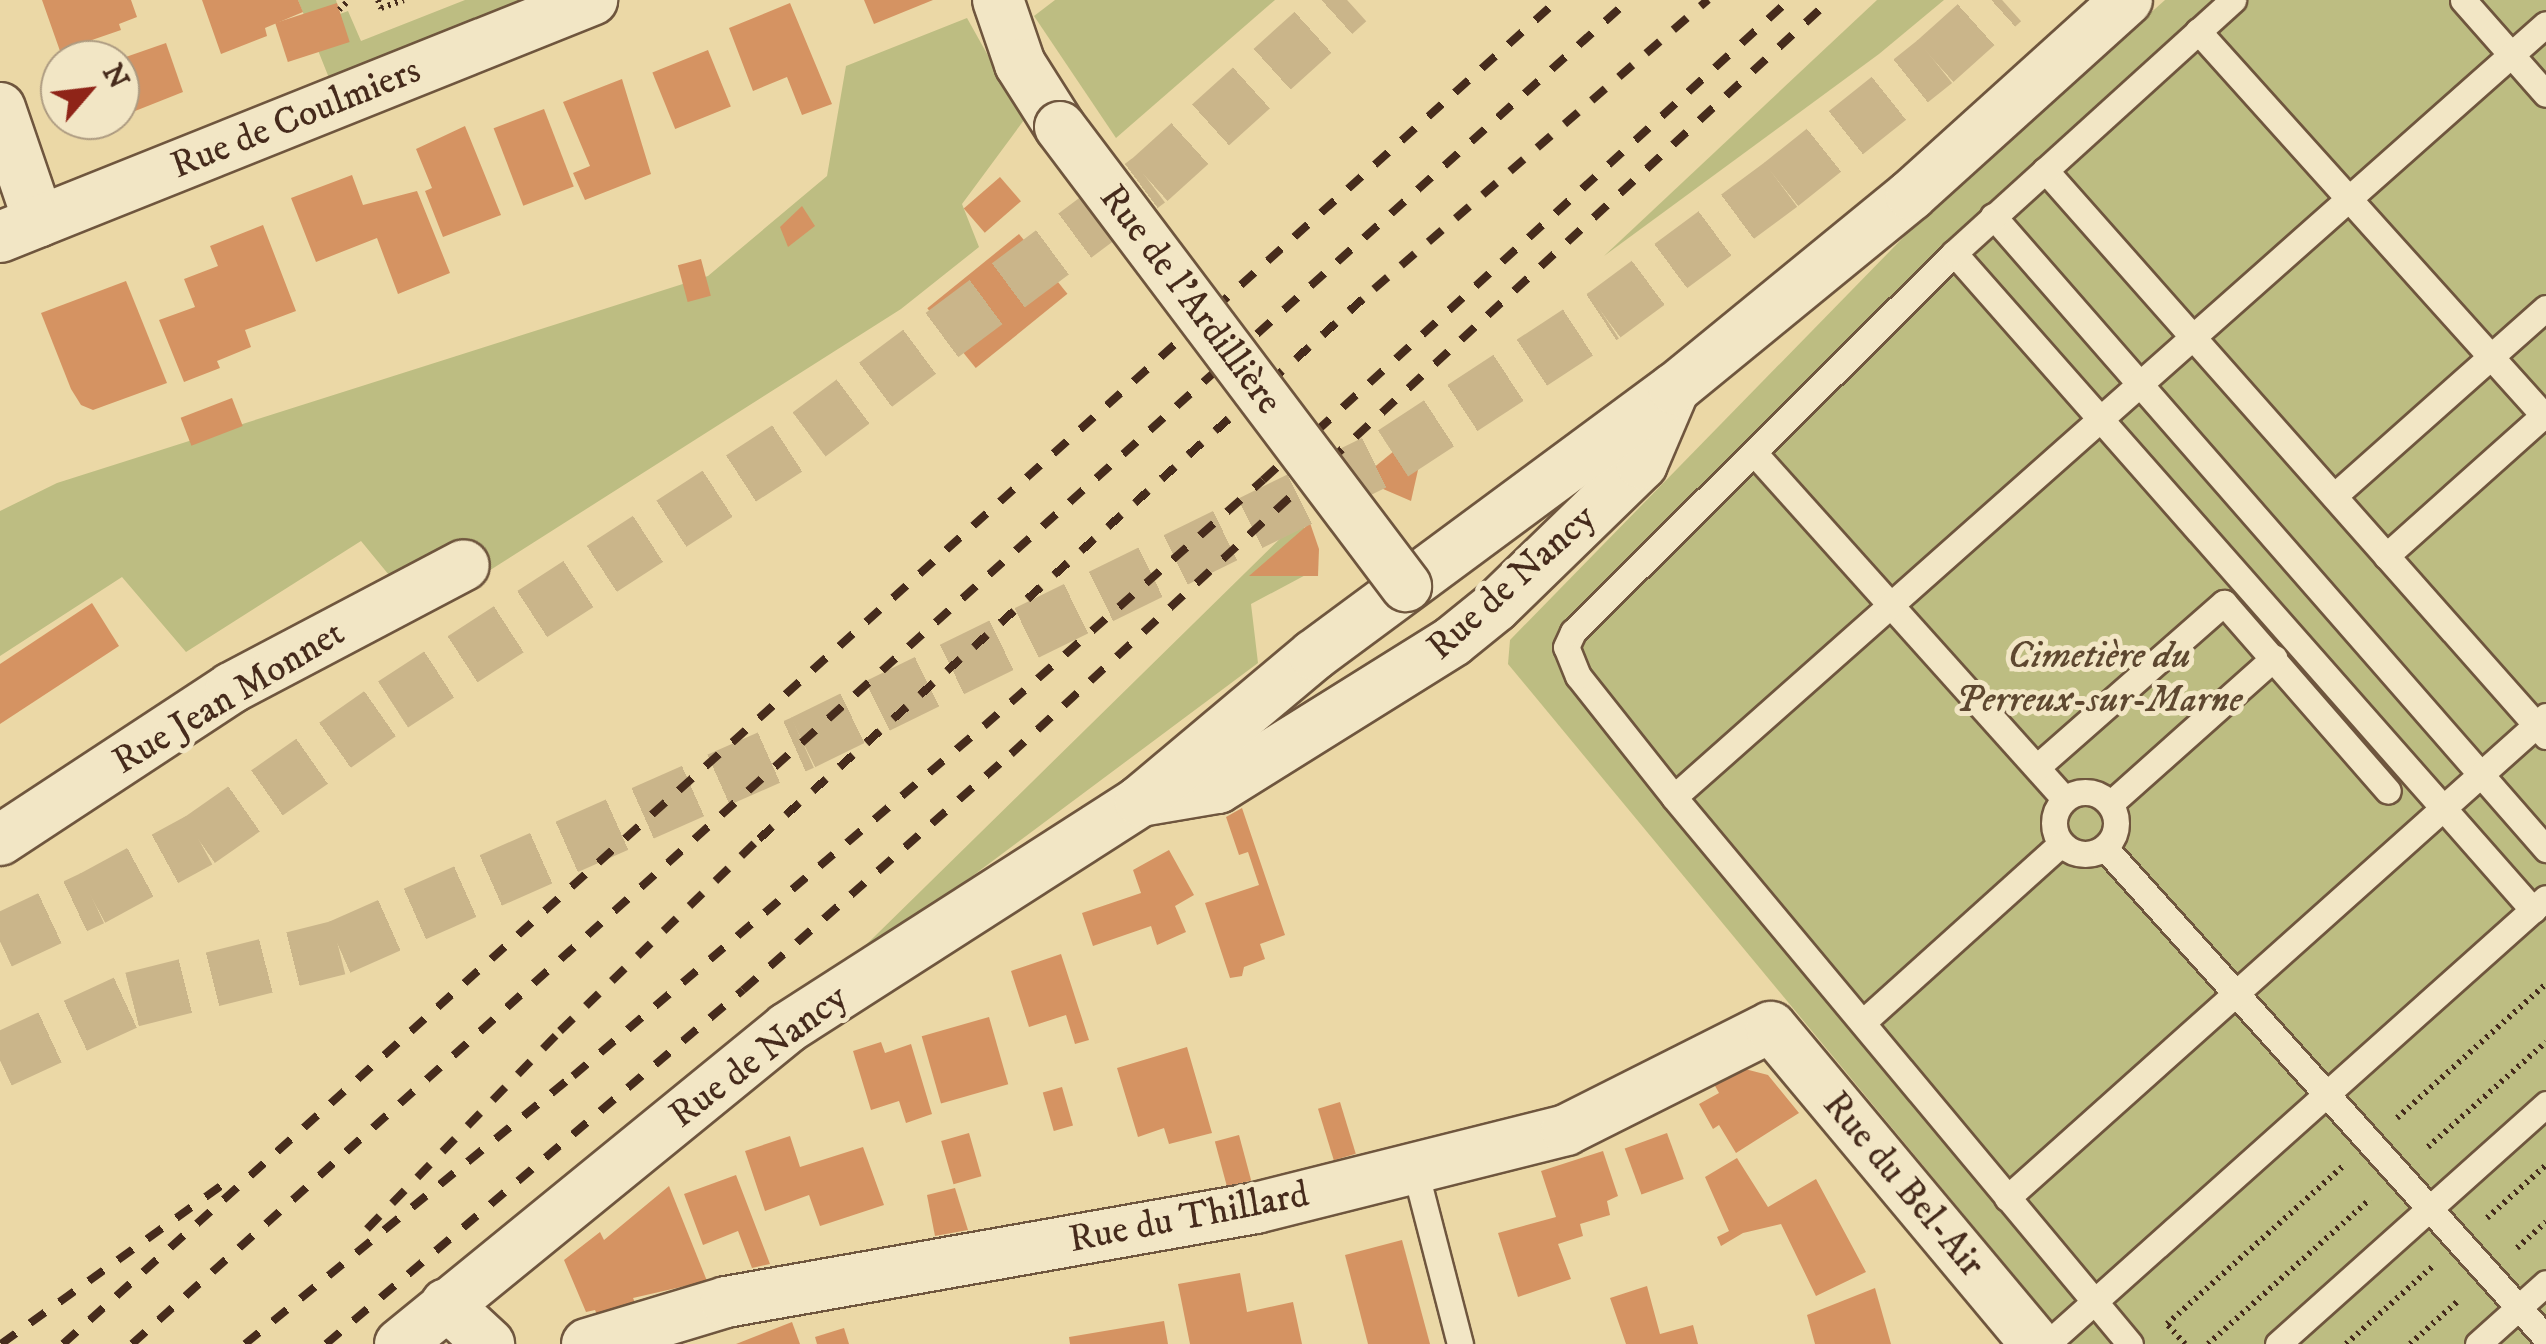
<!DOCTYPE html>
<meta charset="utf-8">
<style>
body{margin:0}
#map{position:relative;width:2546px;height:1344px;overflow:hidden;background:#ebd8a6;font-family:"IM FELL DW Pica",serif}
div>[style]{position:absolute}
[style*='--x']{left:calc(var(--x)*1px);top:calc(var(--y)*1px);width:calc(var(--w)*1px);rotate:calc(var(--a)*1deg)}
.green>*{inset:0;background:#bdbd82}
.building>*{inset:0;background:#d59362;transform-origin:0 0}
.highway-tunnel>*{height:55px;margin-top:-27.5px;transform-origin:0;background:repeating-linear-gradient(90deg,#cab58a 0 55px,transparent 0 83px)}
.path>*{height:6px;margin-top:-3px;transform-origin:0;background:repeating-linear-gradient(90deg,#462b1c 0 2.5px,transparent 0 7.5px)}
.roads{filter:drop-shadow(2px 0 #6f563e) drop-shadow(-2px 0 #6f563e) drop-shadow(0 2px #6f563e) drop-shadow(0 -2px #6f563e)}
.lane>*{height:25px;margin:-12.5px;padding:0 12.5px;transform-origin:12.5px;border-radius:12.5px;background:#f2e6c5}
.lane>.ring{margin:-12.5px;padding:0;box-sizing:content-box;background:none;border:25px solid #f2e6c5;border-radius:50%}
.street>*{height:50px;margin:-25px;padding:0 25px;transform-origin:25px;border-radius:25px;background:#f2e6c5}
.rail>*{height:8px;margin-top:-4px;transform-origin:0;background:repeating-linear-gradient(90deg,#462b1c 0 18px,transparent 0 36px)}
.bridges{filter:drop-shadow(2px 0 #6f563e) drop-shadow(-2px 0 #6f563e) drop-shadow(0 2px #6f563e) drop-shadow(0 -2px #6f563e)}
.street-bridge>*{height:50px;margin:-25px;padding:0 25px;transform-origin:25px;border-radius:25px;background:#f2e6c5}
span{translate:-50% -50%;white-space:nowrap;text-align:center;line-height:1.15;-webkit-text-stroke:10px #f2e6c5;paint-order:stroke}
.street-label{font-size:38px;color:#462b1c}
.park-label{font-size:38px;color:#5e4830;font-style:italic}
.north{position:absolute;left:40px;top:40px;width:100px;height:100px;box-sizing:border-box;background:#f2e6c5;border:2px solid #ad9b81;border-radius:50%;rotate:62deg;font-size:28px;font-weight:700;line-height:40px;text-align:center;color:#462b1c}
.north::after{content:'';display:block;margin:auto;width:35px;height:45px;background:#8f2418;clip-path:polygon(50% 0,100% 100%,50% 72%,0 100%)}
</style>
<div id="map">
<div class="green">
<div style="clip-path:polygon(298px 0,336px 0,340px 14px,348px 11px,361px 41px,465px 0,523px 0,329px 78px)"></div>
<div style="clip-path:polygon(1055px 0,1275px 0,1116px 138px,1034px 16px)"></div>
<div style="clip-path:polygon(1877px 0,1944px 0,1879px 54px,1604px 256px)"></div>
<div style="clip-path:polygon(2165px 0,2546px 0,2546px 1344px,2071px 1344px,1508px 664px,1510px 640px,1932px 208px)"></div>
<div style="clip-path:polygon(967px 18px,1024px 120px,962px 204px,979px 247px,901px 309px,421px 614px,361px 541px,186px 652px,122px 577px,0 656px,0 511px,57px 483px,708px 276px,827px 176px,846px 66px)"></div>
<div style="clip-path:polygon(1302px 517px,1313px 571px,1251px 604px,1258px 663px,821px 989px)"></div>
</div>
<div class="building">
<div style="clip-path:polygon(42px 0,131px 0,137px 17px,119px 24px,121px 30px,60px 51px)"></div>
<div style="clip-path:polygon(202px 0,298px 0,303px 12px,265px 28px,267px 36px,221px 54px)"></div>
<div style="clip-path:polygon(864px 0,933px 0,874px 24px)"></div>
<div style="left:337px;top:3px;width:41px;height:65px;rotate:72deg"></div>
<div style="clip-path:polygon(790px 3px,832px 104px,802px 115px,787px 77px,753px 91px,729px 28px)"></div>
<div style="clip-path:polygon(166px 43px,183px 92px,120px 117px,120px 59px)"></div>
<div style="left:708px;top:50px;width:61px;height:60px;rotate:68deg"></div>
<div style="clip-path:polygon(622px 79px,651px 174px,585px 200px,573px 173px,590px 166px,563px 102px)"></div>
<div style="left:544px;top:109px;width:83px;height:54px;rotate:69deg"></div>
<div style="clip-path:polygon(465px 126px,501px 215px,443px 237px,425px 191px,432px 188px,416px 149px)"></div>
<div style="clip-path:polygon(352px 175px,363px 205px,417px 191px,450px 273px,398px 294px,377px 238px,316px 262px,291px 198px)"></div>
<div style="left:1000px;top:177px;width:32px;height:48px;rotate:49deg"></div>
<div style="clip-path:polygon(802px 206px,815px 226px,788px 247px,780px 227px)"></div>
<div style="clip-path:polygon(263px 225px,296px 311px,245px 330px,251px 347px,217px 361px,220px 368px,184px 382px,159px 320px,195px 307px,184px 279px,218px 266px,210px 246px)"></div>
<div style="left:1019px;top:234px;width:77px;height:118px;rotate:51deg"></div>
<div style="left:701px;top:259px;width:38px;height:24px;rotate:75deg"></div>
<div style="clip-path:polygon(126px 281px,167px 383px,93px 410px,81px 405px,71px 389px,41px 313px)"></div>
<div style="left:232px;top:398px;width:30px;height:55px;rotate:69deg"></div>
<div style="clip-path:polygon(1427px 430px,1411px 501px,1360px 479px,1417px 432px)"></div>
<div style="clip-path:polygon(1310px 523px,1319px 549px,1318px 576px,1249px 576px)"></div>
<div style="clip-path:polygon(92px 603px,119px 646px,0 724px,0 664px)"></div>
<div style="clip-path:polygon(1242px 808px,1285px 935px,1260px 944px,1265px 959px,1244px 967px,1242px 976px,1230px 978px,1205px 903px,1259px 885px,1248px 852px,1239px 855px,1226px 817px)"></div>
<div style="clip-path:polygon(1169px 850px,1194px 895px,1175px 906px,1186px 932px,1157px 945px,1151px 926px,1093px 946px,1082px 913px,1141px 893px,1133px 870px)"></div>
<div style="clip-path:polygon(1061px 954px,1089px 1040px,1075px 1044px,1066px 1015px,1029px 1027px,1011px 971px)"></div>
<div style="left:989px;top:1017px;width:70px;height:70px;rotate:74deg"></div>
<div style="clip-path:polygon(881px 1042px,885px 1053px,911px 1044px,932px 1114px,906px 1123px,899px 1101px,871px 1110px,853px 1051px)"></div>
<div style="clip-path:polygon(1187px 1047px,1212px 1133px,1169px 1144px,1164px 1128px,1138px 1137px,1117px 1068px)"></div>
<div style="clip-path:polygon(1745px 1069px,1768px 1075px,1799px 1113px,1736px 1153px,1719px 1125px,1713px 1129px,1699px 1104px,1719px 1093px,1714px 1084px)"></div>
<div style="left:1062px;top:1087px;width:40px;height:20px;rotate:74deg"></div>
<div style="left:1340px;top:1102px;width:54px;height:23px;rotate:73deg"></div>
<div style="left:969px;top:1133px;width:45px;height:29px;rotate:74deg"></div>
<div style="left:1667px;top:1133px;width:49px;height:45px;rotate:70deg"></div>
<div style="left:1239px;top:1135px;width:47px;height:25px;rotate:75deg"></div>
<div style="clip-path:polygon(790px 1136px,800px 1167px,863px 1147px,884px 1205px,820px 1226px,809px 1195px,765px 1211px,745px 1151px)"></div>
<div style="clip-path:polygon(1603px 1151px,1618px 1196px,1607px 1201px,1610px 1215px,1580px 1224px,1583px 1236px,1558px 1244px,1571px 1279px,1518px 1297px,1498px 1233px,1556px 1217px,1541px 1171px)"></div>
<div style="clip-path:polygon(1737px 1158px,1768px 1207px,1816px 1179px,1866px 1272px,1816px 1296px,1781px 1224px,1743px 1233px,1721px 1246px,1717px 1237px,1729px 1231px,1705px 1177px)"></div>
<div style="clip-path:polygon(736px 1175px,770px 1264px,752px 1268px,738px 1231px,703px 1245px,684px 1194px)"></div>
<div style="clip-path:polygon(669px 1186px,707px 1281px,633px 1298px,642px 1318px,603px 1328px,595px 1310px,586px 1312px,564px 1260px,600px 1232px,604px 1240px)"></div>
<div style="clip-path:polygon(955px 1188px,968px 1230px,935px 1236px,927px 1195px)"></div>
<div style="clip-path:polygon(1402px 1240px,1430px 1344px,1368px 1344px,1345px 1255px)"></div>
<div style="clip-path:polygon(1240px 1273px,1247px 1312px,1293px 1302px,1302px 1344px,1190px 1344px,1178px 1284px)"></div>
<div style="clip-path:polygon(1647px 1286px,1660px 1334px,1693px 1325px,1698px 1344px,1626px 1344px,1610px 1298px)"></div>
<div style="clip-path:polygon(1875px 1288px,1891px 1344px,1815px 1344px,1807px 1315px)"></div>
<div style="clip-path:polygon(1164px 1321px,1168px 1344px,1070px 1344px,1069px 1337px)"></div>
<div style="clip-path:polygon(792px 1322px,800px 1344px,736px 1344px)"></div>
<div style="clip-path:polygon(844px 1328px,849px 1344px,817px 1344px,815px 1337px)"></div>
</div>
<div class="highway-tunnel">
<div style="--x:0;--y:941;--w:102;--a:-25.1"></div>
<div style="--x:92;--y:898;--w:122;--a:-28.5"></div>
<div style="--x:199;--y:840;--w:237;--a:-35"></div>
<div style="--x:393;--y:704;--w:496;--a:-33"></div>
<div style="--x:809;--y:434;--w:424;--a:-36.8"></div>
<div style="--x:1149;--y:180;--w:268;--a:-42.1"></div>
<div style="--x:0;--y:1060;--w:145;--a:-24.8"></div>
<div style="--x:132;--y:999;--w:213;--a:-14.1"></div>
<div style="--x:339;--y:947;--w:507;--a:-23.84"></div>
<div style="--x:803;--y:742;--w:657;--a:-26.1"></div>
<div style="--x:1393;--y:453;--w:252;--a:-33.2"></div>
<div style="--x:1604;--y:315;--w:220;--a:-36.5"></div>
<div style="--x:1781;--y:184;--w:197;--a:-38.6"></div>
<div style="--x:1935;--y:61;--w:91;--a:-41.9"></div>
</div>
<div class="path">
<div style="--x:378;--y:0;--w:9;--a:69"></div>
<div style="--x:381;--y:8;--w:24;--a:-19"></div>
<div style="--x:339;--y:10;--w:14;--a:-45"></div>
<div style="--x:2397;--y:1118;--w:200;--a:-42"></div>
<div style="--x:2428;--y:1147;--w:158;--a:-41.7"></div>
<div style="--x:2487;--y:1218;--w:79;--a:-41.9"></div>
<div style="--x:2517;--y:1248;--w:39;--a:-42"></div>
<div style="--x:2185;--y:1344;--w:27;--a:-132"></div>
<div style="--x:2167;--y:1324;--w:237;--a:-41.9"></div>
<div style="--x:2208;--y:1344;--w:217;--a:-41.8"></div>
<div style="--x:2346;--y:1344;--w:117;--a:-41.9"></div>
<div style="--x:2410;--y:1344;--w:66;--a:-41.9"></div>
</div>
<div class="roads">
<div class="lane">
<div style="--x:2463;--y:0;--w:125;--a:48.6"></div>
<div style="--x:2198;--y:31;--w:520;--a:48.04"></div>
<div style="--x:2045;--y:170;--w:756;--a:48.49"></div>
<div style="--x:1993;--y:216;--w:841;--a:48.86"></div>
<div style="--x:1954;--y:253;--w:876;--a:48.61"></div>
<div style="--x:1755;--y:454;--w:462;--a:48.1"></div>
<div style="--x:2334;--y:496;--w:283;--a:-41.6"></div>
<div style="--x:2386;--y:556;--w:215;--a:-41.8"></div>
<div style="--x:2037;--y:767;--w:249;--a:-41.3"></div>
<div style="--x:2224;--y:603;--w:249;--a:48.9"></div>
<div class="ring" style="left:2054px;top:792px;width:37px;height:37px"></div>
<div style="--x:1674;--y:797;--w:1165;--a:-41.56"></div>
<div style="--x:2110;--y:804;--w:220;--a:-41.7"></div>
<div style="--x:2105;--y:848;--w:659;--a:48.01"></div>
<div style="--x:1863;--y:1022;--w:266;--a:-42"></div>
<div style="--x:1415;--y:1170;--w:180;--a:75.5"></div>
<div style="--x:2007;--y:1198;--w:723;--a:-41.8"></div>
<div style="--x:2047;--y:1344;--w:669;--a:-41.79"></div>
<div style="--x:2130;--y:1344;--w:712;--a:-129.82"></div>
<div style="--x:1674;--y:797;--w:154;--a:-128.4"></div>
<div style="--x:1578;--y:676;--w:31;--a:-112"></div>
<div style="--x:1566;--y:647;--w:17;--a:-65"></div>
<div style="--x:1573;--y:632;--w:537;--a:-44.85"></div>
<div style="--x:1954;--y:253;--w:377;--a:-42.2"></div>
<div style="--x:2278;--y:1344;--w:360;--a:-41.8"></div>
<div style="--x:2478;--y:1344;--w:91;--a:-41.9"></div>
</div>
<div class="street">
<div style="--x:998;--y:0;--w:68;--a:71"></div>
<div style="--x:1020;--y:64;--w:75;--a:57.6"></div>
<div style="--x:0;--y:108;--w:120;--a:71.1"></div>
<div style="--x:0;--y:237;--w:638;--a:-21.82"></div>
<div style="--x:1140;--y:801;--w:79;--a:-9.5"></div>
<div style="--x:1218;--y:788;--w:277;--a:-32"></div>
<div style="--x:1453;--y:641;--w:54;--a:-39"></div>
<div style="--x:1495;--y:607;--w:205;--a:-44.2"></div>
<div style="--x:1642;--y:464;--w:82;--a:-66.9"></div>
<div style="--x:0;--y:840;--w:277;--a:-33.3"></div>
<div style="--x:231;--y:688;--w:263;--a:-27.8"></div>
<div style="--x:446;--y:1304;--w:59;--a:42.9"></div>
<div style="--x:400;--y:1344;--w:500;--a:-39.2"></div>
<div style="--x:787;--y:1028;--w:420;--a:-32.7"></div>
<div style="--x:1140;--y:801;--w:227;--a:-40"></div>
<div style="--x:1314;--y:655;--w:448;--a:-36.5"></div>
<div style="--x:1674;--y:389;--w:306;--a:-39.3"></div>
<div style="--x:1911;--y:195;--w:291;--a:-42.1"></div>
<div style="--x:587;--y:1344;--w:145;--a:-16.8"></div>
<div style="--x:726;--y:1302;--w:538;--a:-10.06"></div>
<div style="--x:1256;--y:1208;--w:320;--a:-14.1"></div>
<div style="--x:1566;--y:1130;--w:229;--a:-26.7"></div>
<div style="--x:1771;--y:1027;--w:413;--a:50.1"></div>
</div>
</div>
<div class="rail">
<div style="--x:367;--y:1229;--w:277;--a:-45.7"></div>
<div style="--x:560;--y:1031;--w:277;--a:-44"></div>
<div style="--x:759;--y:839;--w:825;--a:-41.81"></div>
<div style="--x:1374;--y:289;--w:442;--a:-40.9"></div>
<div style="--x:1;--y:1344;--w:271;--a:-35.7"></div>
<div style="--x:63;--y:1344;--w:2010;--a:-41.96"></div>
<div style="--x:132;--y:1344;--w:2012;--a:-41.92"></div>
<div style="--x:245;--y:1344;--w:424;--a:-39.3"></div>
<div style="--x:573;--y:1076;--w:540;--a:-40.42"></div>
<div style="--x:984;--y:726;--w:372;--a:-41.4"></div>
<div style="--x:1263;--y:480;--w:712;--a:-42.38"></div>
<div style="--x:326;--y:1344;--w:547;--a:-40.33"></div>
<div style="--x:743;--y:990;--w:357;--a:-41.4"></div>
<div style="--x:1011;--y:754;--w:1113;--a:-42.63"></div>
</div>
<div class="bridges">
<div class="street-bridge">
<div style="--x:1060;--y:127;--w:575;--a:52.99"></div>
</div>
</div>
<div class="street-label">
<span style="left:296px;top:119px;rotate:-22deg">Rue de Coulmiers</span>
<span style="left:1190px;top:300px;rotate:53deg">Rue de l'Ardillière</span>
<span style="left:1512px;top:583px;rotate:-42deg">Rue de Nancy</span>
<span style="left:229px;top:698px;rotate:-31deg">Rue Jean Monnet</span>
<span style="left:759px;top:1057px;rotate:-37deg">Rue de Nancy</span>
<span style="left:1903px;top:1185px;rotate:50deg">Rue du Bel-Air</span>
<span style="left:1189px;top:1218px;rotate:-11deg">Rue du Thillard</span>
</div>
<div class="park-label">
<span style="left:2099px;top:679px">Cimetière du<br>Perreux-sur-Marne</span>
</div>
<div class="north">N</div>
</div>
